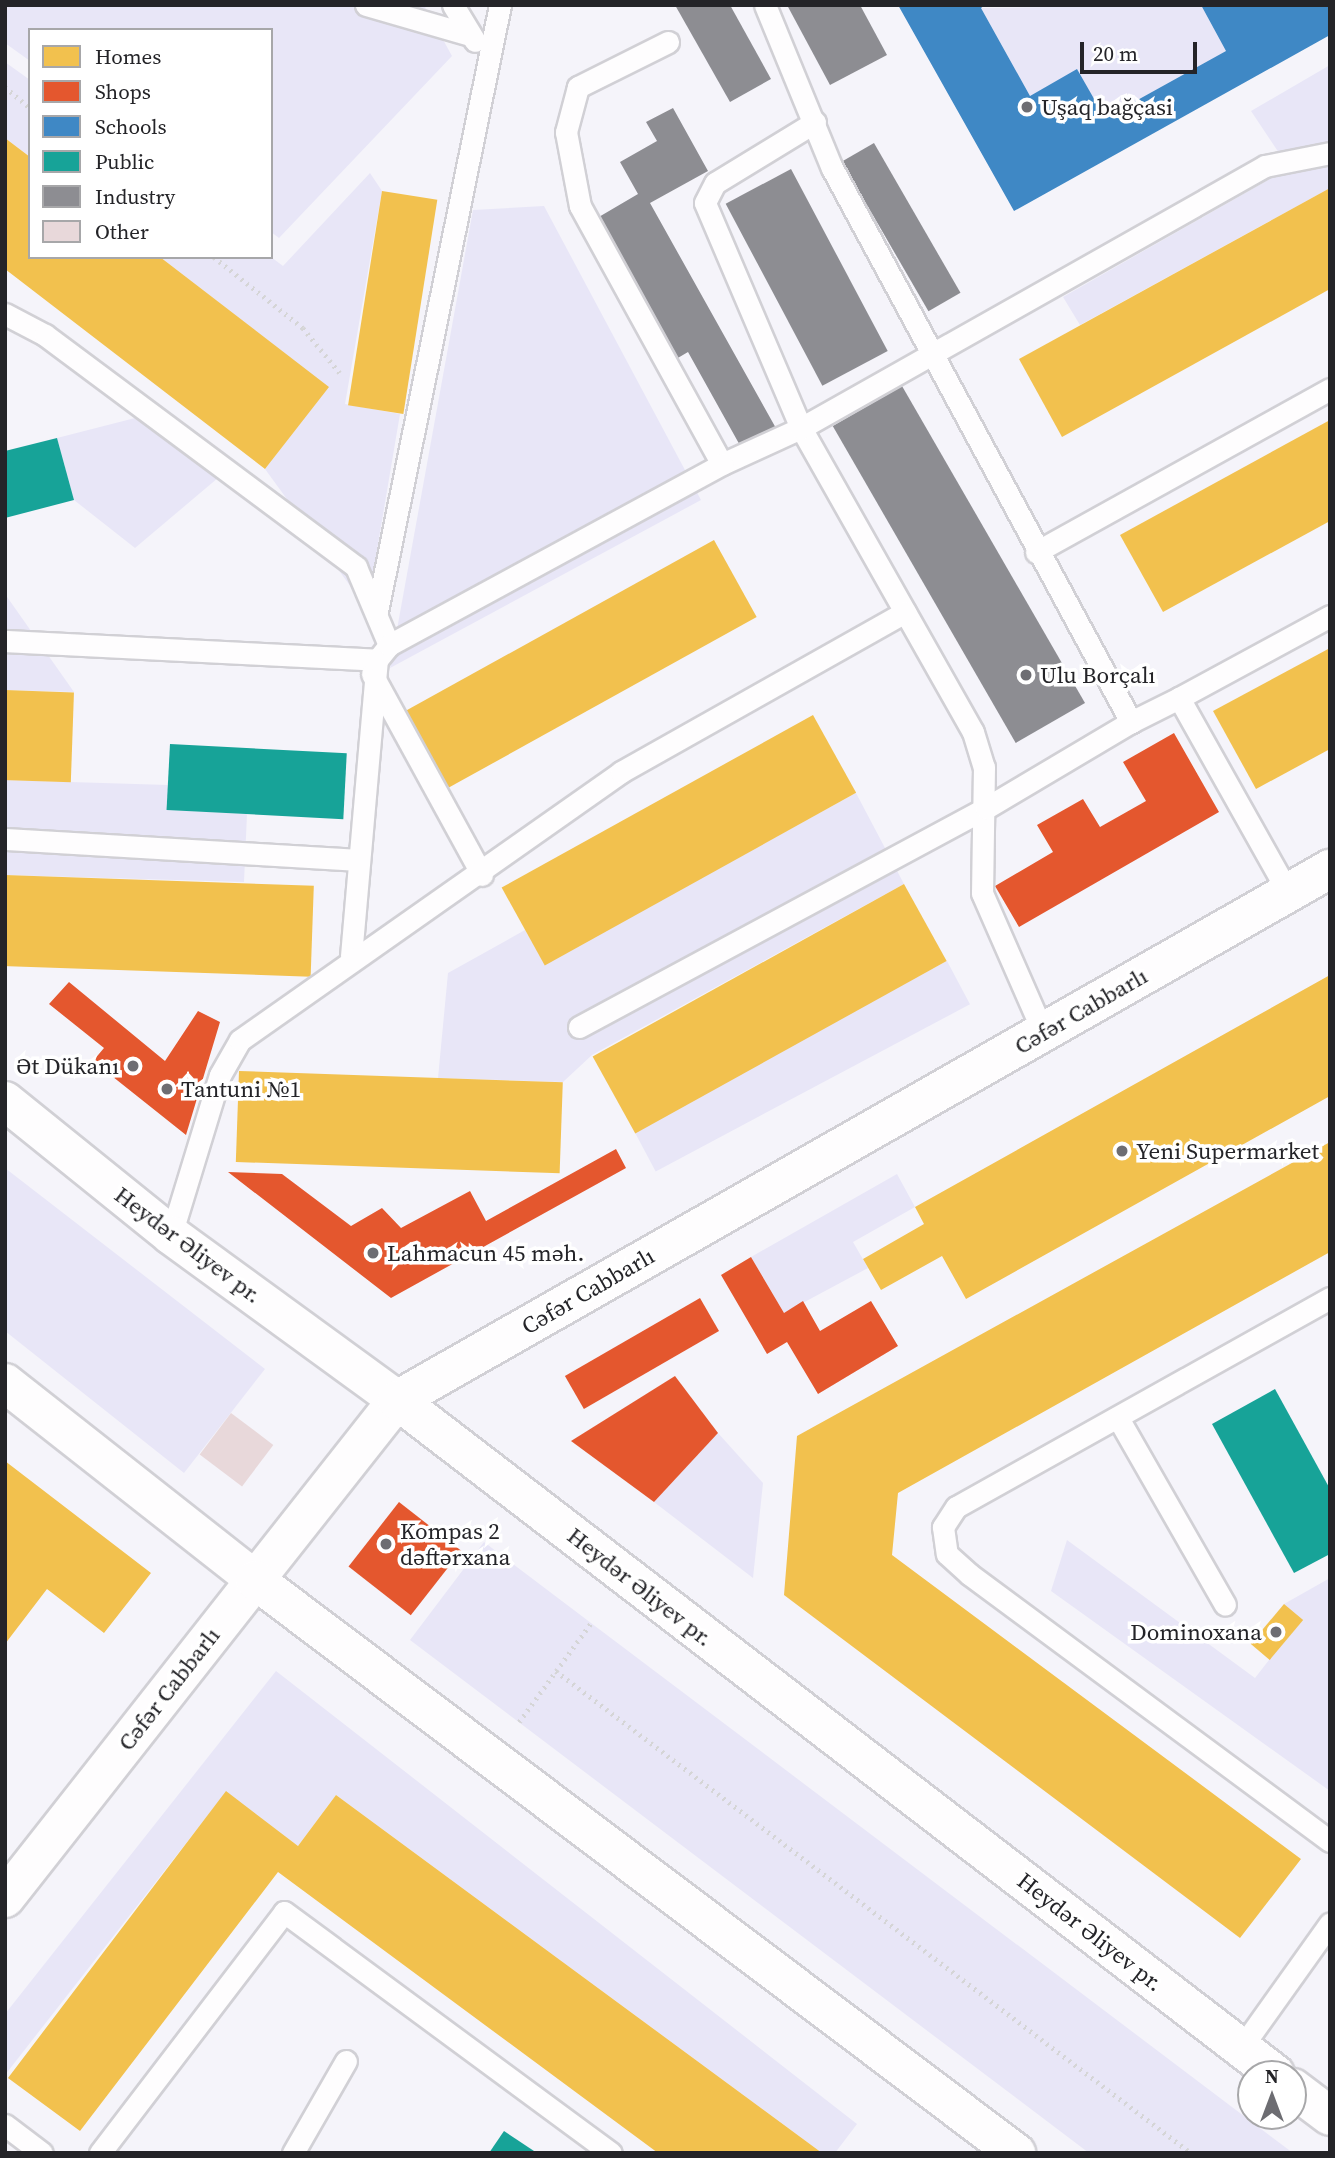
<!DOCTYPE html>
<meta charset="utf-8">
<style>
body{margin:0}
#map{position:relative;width:1335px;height:2158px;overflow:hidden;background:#f5f4fa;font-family:"Source Serif 4",serif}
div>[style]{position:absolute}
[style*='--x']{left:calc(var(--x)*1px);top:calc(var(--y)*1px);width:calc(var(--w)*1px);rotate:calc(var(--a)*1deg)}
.green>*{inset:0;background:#e8e6f7;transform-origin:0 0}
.homes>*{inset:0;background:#f2c14e;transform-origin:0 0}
.shops>*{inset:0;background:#e4572e;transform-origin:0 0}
.schools>*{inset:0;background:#3f88c5}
.public>*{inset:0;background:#17a398;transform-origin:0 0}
.industry>*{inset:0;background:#8d8d92;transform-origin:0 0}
.building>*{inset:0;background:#e8d8da;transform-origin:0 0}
.path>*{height:4.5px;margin-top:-2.25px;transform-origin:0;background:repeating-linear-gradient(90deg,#d5d5d6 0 2px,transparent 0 7px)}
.roads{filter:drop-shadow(2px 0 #d1d0d5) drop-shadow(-2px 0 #d1d0d5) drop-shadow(0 2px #d1d0d5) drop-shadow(0 -2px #d1d0d5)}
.service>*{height:21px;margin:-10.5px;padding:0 10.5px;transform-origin:10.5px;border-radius:10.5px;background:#fefdfe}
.minor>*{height:38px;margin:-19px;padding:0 19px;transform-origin:19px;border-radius:19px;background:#fefdfe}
.tertiary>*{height:38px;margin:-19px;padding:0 19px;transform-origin:19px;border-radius:19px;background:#fefdfe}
.secondary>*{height:38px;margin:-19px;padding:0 19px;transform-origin:19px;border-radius:19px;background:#fefdfe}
.dots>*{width:19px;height:19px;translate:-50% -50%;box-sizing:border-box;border:4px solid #fff;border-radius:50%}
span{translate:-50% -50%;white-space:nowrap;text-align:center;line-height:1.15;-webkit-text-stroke:7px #fff;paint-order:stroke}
.poi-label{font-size:23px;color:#242428}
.left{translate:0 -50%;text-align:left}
.right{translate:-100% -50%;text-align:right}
.street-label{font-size:23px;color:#242428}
.frame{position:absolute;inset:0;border:7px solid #242428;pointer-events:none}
.legend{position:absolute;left:28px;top:28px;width:245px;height:231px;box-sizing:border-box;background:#fff;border:2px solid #a7a7a9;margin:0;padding:9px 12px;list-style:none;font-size:21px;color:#242428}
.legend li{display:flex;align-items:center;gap:14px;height:35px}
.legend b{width:35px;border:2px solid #a7a7a9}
.north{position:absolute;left:1237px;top:2060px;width:70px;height:70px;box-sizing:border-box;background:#fff;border:2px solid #a7a7a9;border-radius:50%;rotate:0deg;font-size:19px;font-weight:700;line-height:28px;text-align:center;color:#242428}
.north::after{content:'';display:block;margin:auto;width:24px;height:32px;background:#6d6d72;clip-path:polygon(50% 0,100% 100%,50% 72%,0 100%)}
.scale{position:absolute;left:1080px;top:42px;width:117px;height:32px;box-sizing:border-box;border:4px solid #242428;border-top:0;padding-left:9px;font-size:21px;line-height:24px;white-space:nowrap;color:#242428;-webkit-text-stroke:5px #fff;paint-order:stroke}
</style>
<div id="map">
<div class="green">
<div style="clip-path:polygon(5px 5px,424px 5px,452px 56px,279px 238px,271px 232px,271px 30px,30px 30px,30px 61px,5px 43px)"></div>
<div style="clip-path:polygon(1201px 5px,1226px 51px,1105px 118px,1077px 70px,1030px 96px,981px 8px)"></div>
<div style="clip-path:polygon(5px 62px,30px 80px,30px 157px,5px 138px)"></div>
<div style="clip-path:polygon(1330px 65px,1330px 188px,1080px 325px,1063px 297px,1289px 168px,1251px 111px)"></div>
<div style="clip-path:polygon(370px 173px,382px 191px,345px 404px,400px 414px,367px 609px,265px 469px,328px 387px,160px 257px,271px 257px,283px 266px)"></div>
<div style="clip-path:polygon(544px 206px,701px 500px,390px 668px,473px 210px)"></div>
<div style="clip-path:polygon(139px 417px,225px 472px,135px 548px,74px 500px,57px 438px)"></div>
<div style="clip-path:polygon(5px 594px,74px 692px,5px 690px)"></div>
<div style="clip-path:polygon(5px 780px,168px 785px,168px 810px,247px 814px,244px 882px,5px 875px)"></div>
<div style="clip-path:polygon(856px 793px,904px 884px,592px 1055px,563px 1082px,438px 1078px,448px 973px,525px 930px,545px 963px)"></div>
<div style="left:947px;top:961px;width:49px;height:356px;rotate:62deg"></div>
<div style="clip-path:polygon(5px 1168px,265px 1369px,184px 1473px,5px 1331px)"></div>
<div style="clip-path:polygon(897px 1174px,915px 1207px,853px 1242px,868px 1268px,784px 1313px,751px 1257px)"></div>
<div style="clip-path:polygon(718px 1433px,763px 1483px,753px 1578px,654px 1502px)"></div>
<div style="clip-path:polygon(1067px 1540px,1255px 1678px,1269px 1660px,1284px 1604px,1330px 1578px,1330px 1791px,1051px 1591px)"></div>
<div style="clip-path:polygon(484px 1542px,591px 1623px,1293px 2153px,1089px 2153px,410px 1640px)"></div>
<div style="clip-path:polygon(276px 1671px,857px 2124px,835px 2153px,822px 2153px,336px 1795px,298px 1846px,226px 1792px,5px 2075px,5px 2014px)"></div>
</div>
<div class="homes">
<div style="clip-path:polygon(5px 138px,30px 157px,30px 257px,160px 257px,329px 387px,265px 469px,5px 269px)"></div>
<div style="clip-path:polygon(1330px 188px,1330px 289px,1062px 437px,1019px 359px)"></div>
<div style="left:382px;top:191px;width:56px;height:217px;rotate:9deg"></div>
<div style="clip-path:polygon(1330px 420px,1330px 521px,1163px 612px,1120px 535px)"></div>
<div style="left:714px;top:540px;width:88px;height:355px;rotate:61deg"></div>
<div style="clip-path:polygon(1330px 648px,1330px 749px,1256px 789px,1213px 711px)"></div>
<div style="left:5px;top:690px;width:69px;height:90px;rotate:2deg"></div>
<div style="left:813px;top:715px;width:89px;height:356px;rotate:61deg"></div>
<div style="left:5px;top:875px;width:309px;height:91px;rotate:2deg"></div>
<div style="left:904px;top:884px;width:88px;height:356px;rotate:61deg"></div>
<div style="clip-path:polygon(1330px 975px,1330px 1096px,966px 1299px,942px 1256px,881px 1290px,863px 1259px,924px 1224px,915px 1207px)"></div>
<div style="left:239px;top:1071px;width:324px;height:91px;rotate:2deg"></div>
<div style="clip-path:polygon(1330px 1142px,1330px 1252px,898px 1493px,892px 1555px,1301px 1859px,1240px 1938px,784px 1595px,797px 1436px)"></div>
<div style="clip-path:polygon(5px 1461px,151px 1573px,104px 1633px,47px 1589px,5px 1644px)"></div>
<div style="left:1284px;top:1604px;width:25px;height:52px;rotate:40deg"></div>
<div style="clip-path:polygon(226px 1791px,298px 1846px,336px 1795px,822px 2153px,658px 2153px,278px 1872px,80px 2131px,8px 2078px)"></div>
</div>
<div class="shops">
<div style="clip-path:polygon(1174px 733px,1219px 812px,1019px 927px,995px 886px,1053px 852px,1037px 825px,1083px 799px,1100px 827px,1146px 801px,1123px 762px)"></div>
<div style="clip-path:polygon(69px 982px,165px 1061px,198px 1011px,220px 1022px,186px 1135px,93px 1061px,104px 1048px,49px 1004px)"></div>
<div style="clip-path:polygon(616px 1149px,626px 1168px,391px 1298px,228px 1172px,282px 1174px,351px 1226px,382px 1208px,401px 1228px,470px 1191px,486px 1221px)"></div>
<div style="clip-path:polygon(751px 1257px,784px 1313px,803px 1301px,820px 1331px,871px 1301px,898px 1346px,818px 1394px,787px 1342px,767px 1354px,721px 1275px)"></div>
<div style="left:700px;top:1298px;width:38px;height:156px;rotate:60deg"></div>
<div style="clip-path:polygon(675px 1376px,718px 1433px,654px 1502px,571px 1441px)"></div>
<div style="left:399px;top:1502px;width:79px;height:82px;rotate:38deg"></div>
</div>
<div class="schools">
<div style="clip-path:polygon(898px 5px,985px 5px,981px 8px,1030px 96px,1077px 69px,1105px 118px,1226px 51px,1201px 5px,1330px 5px,1330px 35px,1014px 211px)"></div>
</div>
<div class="public">
<div style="clip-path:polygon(57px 438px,74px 500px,5px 518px,5px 451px)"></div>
<div style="left:170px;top:744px;width:177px;height:66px;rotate:3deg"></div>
<div style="clip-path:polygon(1275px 1389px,1330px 1489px,1330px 1554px,1294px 1573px,1212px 1424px)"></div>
<div style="clip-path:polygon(504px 2131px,537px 2153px,489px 2153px)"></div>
</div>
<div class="industry">
<div style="clip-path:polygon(675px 5px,730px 5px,771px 79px,730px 102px)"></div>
<div style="clip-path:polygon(787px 5px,860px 5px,887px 55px,830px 85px)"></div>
<div style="clip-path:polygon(673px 108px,708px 171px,650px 203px,777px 430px,742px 449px,688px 352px,671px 362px,592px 221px,638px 194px,620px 162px,657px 141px,646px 122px)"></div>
<div style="left:874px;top:143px;width:173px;height:37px;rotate:60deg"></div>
<div style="left:791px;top:169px;width:206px;height:74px;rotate:62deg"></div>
<div style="left:902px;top:386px;width:366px;height:80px;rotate:60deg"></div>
</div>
<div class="building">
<div style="left:231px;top:1413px;width:53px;height:52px;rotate:37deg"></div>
</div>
<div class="path">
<div style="--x:5;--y:87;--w:33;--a:40"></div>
<div style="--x:214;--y:257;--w:114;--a:38.6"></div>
<div style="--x:303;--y:328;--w:58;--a:50.6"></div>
<div style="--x:556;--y:1671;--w:797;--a:37.2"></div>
<div style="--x:519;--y:1722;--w:122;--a:-54"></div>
</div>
<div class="roads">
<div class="service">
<div style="--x:366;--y:5;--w:108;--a:16.1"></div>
<div style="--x:453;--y:5;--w:42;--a:58.6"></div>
<div style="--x:765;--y:5;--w:176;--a:67.7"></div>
<div style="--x:832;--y:168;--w:630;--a:61.64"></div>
<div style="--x:1131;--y:722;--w:54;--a:-26.6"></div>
<div style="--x:1179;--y:698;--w:223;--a:60.7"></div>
<div style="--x:668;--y:42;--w:101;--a:153.4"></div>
<div style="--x:578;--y:87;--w:47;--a:104.9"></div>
<div style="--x:566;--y:132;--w:75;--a:79.3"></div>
<div style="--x:580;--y:206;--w:294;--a:61.2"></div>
<div style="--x:722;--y:464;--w:87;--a:-24.5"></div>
<div style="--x:801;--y:428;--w:349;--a:60.5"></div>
<div style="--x:973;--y:732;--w:37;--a:73"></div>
<div style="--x:984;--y:767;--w:126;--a:90.9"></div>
<div style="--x:982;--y:893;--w:152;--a:66.3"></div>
<div style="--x:815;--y:122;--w:117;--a:148.6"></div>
<div style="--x:715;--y:183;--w:22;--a:117"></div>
<div style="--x:705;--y:203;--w:245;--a:66.9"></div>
<div style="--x:801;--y:428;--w:533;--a:-29.45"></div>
<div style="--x:1265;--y:166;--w:66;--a:-11.3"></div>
<div style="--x:5;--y:314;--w:45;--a:27.7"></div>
<div style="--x:45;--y:335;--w:388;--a:36.7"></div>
<div style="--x:356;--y:567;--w:85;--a:67.1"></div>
<div style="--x:1036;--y:552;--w:336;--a:-29"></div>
<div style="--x:377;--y:611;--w:618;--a:-78.53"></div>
<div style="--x:5;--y:641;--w:372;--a:2.9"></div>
<div style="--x:372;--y:674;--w:229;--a:61.3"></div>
<div style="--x:1179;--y:698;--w:172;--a:-28.5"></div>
<div style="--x:5;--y:839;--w:353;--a:3.4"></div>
<div style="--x:351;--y:956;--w:297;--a:-85"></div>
<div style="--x:377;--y:660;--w:19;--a:-51"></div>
<div style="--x:389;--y:645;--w:379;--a:-28.5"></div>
<div style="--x:579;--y:1027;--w:462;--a:-28.3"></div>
<div style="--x:986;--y:808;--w:169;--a:-30.7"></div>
<div style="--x:171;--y:1235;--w:167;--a:-73"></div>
<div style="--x:220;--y:1075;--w:40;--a:-60.3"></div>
<div style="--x:240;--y:1040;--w:466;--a:-35.1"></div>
<div style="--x:621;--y:772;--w:326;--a:-29.4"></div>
<div style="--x:1330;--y:1298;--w:428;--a:150.8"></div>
<div style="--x:956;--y:1507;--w:24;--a:123"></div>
<div style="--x:943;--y:1527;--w:27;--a:82"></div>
<div style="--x:947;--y:1554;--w:30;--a:42"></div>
<div style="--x:969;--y:1574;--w:449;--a:36.5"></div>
<div style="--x:1118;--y:1418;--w:215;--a:60.2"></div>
<div style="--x:1241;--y:2048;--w:153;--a:-54.5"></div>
<div style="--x:5;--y:2125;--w:46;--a:37.1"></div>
<div style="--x:100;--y:2153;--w:303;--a:-52.6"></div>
<div style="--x:284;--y:1912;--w:406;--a:36.4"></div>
<div style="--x:293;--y:2153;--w:106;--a:-60.1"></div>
</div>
<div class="minor">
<div style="--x:5;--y:1898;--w:405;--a:-51.8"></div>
</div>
<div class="tertiary">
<div style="--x:255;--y:1580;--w:229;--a:-51.7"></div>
<div style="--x:397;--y:1400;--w:1074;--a:-29.65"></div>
</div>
<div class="secondary">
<div style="--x:5;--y:1101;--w:213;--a:38.9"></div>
<div style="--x:171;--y:1235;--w:280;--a:36.1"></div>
<div style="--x:397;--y:1400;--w:1107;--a:37.51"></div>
<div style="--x:5;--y:1383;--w:318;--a:38.2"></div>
<div style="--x:255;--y:1580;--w:953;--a:36.98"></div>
<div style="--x:1293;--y:2088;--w:46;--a:37.1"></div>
</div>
</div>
<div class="dots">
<div style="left:1027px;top:107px;background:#6d6d72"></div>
<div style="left:1026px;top:675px;background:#6d6d72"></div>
<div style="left:133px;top:1066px;background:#6d6d72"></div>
<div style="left:167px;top:1089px;background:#6d6d72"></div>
<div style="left:1122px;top:1151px;background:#6d6d72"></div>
<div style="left:373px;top:1253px;background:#6d6d72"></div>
<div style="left:386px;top:1544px;background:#6d6d72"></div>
<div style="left:1276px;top:1632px;background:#6d6d72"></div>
</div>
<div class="poi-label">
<span class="left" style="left:1041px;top:107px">Uşaq bağçasi</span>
<span class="left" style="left:1040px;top:675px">Ulu Borçalı</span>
<span class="right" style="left:119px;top:1066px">Әt Dükanı</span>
<span class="left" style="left:181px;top:1089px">Tantuni №1</span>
<span class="left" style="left:1136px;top:1151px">Yeni Supermarket</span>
<span class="left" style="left:387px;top:1253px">Lahmacun 45 mәh.</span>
<span class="left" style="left:400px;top:1544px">Kompas 2<br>dəftərxana</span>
<span class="right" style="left:1262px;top:1632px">Dominoxana</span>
</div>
<div class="street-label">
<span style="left:1081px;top:1011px;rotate:-30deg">Cəfər Cabbarlı</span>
<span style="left:188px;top:1245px;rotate:37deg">Heydər Əliyev pr.</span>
<span style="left:588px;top:1291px;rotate:-30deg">Cəfər Cabbarlı</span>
<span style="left:640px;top:1587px;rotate:38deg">Heydər Əliyev pr.</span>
<span style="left:169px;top:1689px;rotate:-52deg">Cəfər Cabbarlı</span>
<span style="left:1090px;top:1932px;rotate:38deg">Heydər Əliyev pr.</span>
</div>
<div class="frame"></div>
<ul class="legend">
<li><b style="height:19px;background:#f2c14e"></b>Homes</li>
<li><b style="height:19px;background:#e4572e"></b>Shops</li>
<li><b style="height:19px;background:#3f88c5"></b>Schools</li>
<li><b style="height:19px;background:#17a398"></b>Public</li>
<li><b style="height:19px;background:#8d8d92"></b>Industry</li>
<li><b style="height:19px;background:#e8d8da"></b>Other</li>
</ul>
<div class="north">N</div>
<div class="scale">20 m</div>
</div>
